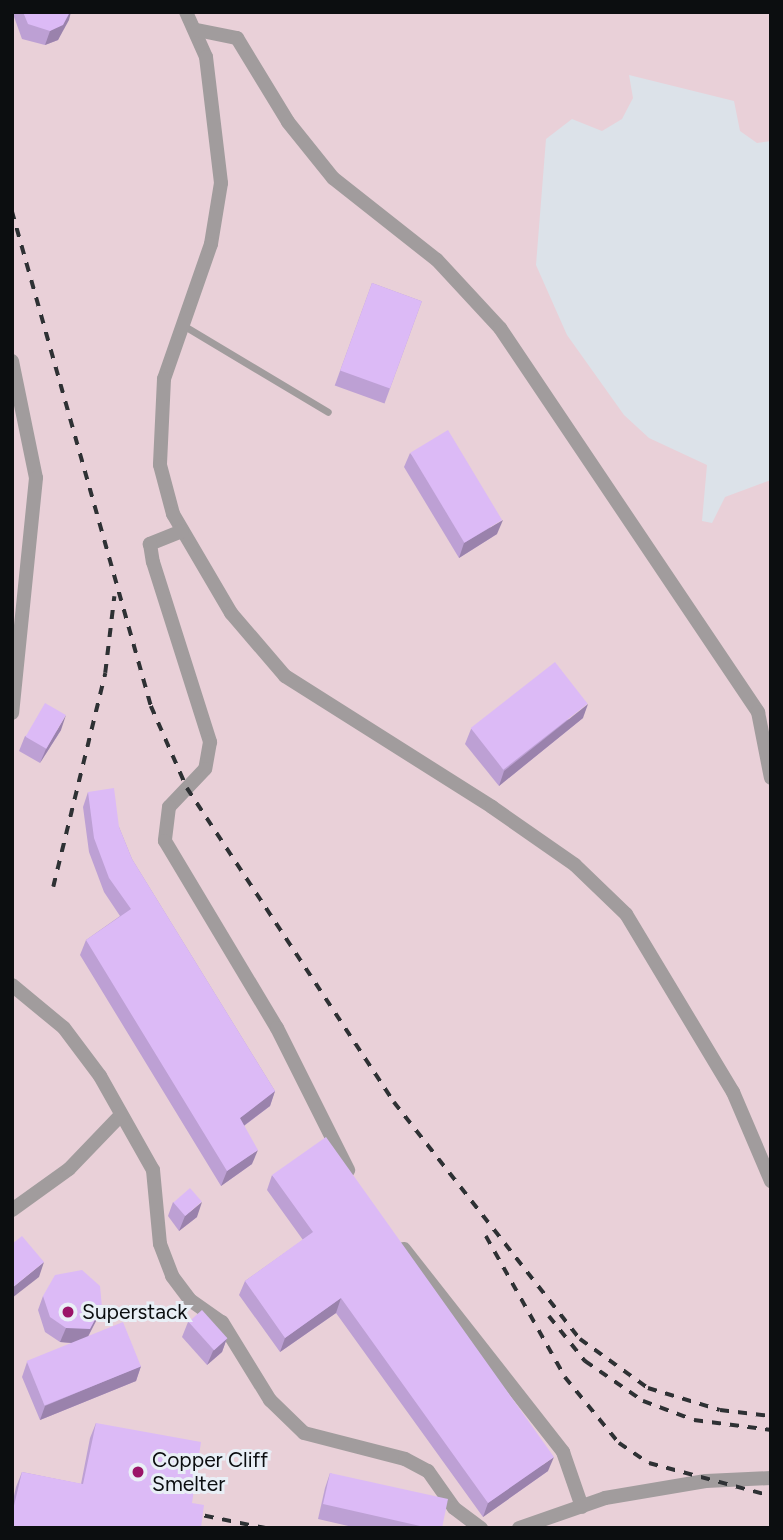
<!DOCTYPE html>
<style>
body{margin:0}
#map{position:relative;width:783px;height:1540px;overflow:hidden;background:#dce2e9;font-family:Figtree,sans-serif}
div>[style]{position:absolute}
[style*='--x']{left:calc(var(--x)*1px);top:calc(var(--y)*1px);width:calc(var(--w)*1px);rotate:calc(var(--a)*1deg)}
.industrial>*{inset:0;background:#e9d0d8}
.lane>*{height:7px;margin:-3.5px;padding:0 3.5px;transform-origin:3.5px;border-radius:3.5px;background:#a19c9d}
.street>*{height:14px;margin:-7px;padding:0 7px;transform-origin:7px;border-radius:7px;background:#a19c9d}
.rail>*{height:3.5px;margin-top:-1.75px;transform-origin:0;background:repeating-linear-gradient(90deg,#2e3134 0 9px,transparent 0 18px)}
.wall>*{inset:0;background:#bda0d4;transform-origin:0 0}
.shaded-wall>*{inset:0;background:#9a82ac}
.building>*{inset:0;background:#dcbaf6;transform-origin:0 0}
.dots>*{width:19px;height:19px;translate:-50% -50%;box-sizing:border-box;border:4px solid #e9eff6;border-radius:50%}
span{translate:-50% -50%;white-space:nowrap;text-align:center;line-height:1.15;-webkit-text-stroke:6px #e9eff6;paint-order:stroke}
.poi-label{font-size:21px;color:#0c0e10}
.left{translate:0 -50%;text-align:left}
.frame{position:absolute;inset:0;border:14px solid #0c0e10;pointer-events:none}
</style>
<div id="map">
<div class="industrial">
<div style="clip-path:polygon(12px 12px,771px 12px,771px 141px,757px 143px,740px 131px,734px 101px,629px 75px,633px 98px,622px 119px,602px 131px,572px 119px,546px 139px,536px 265px,567px 335px,624px 415px,649px 438px,707px 465px,702px 521px,712px 523px,725px 497px,771px 480px,771px 1528px,12px 1528px)"></div>
</div>
<div class="lane">
<div style="--x:181;--y:324;--w:171;--a:30.9"></div>
</div>
<div class="street">
<div style="--x:186;--y:12;--w:49;--a:66"></div>
<div style="--x:206;--y:57;--w:127;--a:83.2"></div>
<div style="--x:221;--y:183;--w:62;--a:99.3"></div>
<div style="--x:211;--y:244;--w:143;--a:109.2"></div>
<div style="--x:164;--y:379;--w:86;--a:92.7"></div>
<div style="--x:160;--y:465;--w:51;--a:75.1"></div>
<div style="--x:173;--y:514;--w:115;--a:59.6"></div>
<div style="--x:231;--y:613;--w:83;--a:49.4"></div>
<div style="--x:285;--y:676;--w:245;--a:32.3"></div>
<div style="--x:492;--y:807;--w:101;--a:34.9"></div>
<div style="--x:575;--y:865;--w:71;--a:43.9"></div>
<div style="--x:626;--y:914;--w:208;--a:59"></div>
<div style="--x:733;--y:1092;--w:97;--a:66.9"></div>
<div style="--x:197;--y:30;--w:41;--a:11.3"></div>
<div style="--x:237;--y:38;--w:98;--a:58.7"></div>
<div style="--x:288;--y:122;--w:72;--a:51.2"></div>
<div style="--x:333;--y:178;--w:132;--a:38.3"></div>
<div style="--x:437;--y:260;--w:93;--a:47.2"></div>
<div style="--x:500;--y:328;--w:463;--a:56.1"></div>
<div style="--x:758;--y:712;--w:67;--a:78.9"></div>
<div style="--x:12;--y:361;--w:119;--a:78.4"></div>
<div style="--x:36;--y:478;--w:236;--a:95.8"></div>
<div style="--x:182;--y:531;--w:35;--a:158"></div>
<div style="--x:150;--y:544;--w:18;--a:81"></div>
<div style="--x:153;--y:562;--w:189;--a:72.4"></div>
<div style="--x:210;--y:742;--w:27;--a:100"></div>
<div style="--x:205;--y:769;--w:52;--a:133.5"></div>
<div style="--x:169;--y:807;--w:34;--a:97"></div>
<div style="--x:165;--y:841;--w:218;--a:59.1"></div>
<div style="--x:277;--y:1028;--w:159;--a:63.4"></div>
<div style="--x:12;--y:985;--w:67;--a:39.6"></div>
<div style="--x:64;--y:1028;--w:60;--a:53.1"></div>
<div style="--x:100;--y:1076;--w:108;--a:60.6"></div>
<div style="--x:153;--y:1170;--w:74;--a:84.6"></div>
<div style="--x:160;--y:1244;--w:34;--a:69"></div>
<div style="--x:172;--y:1276;--w:30;--a:53"></div>
<div style="--x:190;--y:1300;--w:39;--a:35"></div>
<div style="--x:222;--y:1322;--w:92;--a:58.4"></div>
<div style="--x:270;--y:1400;--w:47;--a:44.1"></div>
<div style="--x:304;--y:1433;--w:104;--a:14.4"></div>
<div style="--x:405;--y:1459;--w:26;--a:28"></div>
<div style="--x:428;--y:1471;--w:45;--a:54.9"></div>
<div style="--x:454;--y:1508;--w:34;--a:37"></div>
<div style="--x:12;--y:1210;--w:70;--a:-35.7"></div>
<div style="--x:69;--y:1169;--w:74;--a:-46.1"></div>
<div style="--x:404;--y:1249;--w:258;--a:51.9"></div>
<div style="--x:563;--y:1452;--w:58;--a:70.9"></div>
<div style="--x:519;--y:1528;--w:91;--a:-19.2"></div>
<div style="--x:605;--y:1498;--w:102;--a:-9.6"></div>
<div style="--x:706;--y:1481;--w:65;--a:-2.6"></div>
</div>
<div class="rail">
<div style="--x:12;--y:211;--w:514;--a:74.31"></div>
<div style="--x:151;--y:706;--w:90;--a:66.3"></div>
<div style="--x:187;--y:788;--w:376;--a:56.6"></div>
<div style="--x:394;--y:1102;--w:301;--a:51.9"></div>
<div style="--x:580;--y:1339;--w:84;--a:35.8"></div>
<div style="--x:648;--y:1388;--w:75;--a:17"></div>
<div style="--x:720;--y:1410;--w:51;--a:6.7"></div>
<div style="--x:53;--y:887;--w:220;--a:-76.3"></div>
<div style="--x:105;--y:673;--w:77;--a:-83.2"></div>
<div style="--x:486;--y:1236;--w:162;--a:60.7"></div>
<div style="--x:565;--y:1377;--w:85;--a:50.7"></div>
<div style="--x:619;--y:1443;--w:36;--a:34"></div>
<div style="--x:649;--y:1463;--w:126;--a:15.1"></div>
<div style="--x:549;--y:1316;--w:58;--a:51.3"></div>
<div style="--x:585;--y:1361;--w:70;--a:34.6"></div>
<div style="--x:643;--y:1401;--w:54;--a:20.4"></div>
<div style="--x:694;--y:1420;--w:78;--a:7.4"></div>
<div style="--x:187;--y:1512;--w:80;--a:11.6"></div>
</div>
<div class="wall">
<div style="clip-path:polygon(13px 12px,71px 12px,58px 40px,45px 45px,22px 39px,13px 14px)"></div>
<div style="left:372px;top:283px;width:53px;height:109px;rotate:20deg"></div>
<div style="clip-path:polygon(410px 453px,497px 534px,459px 558px,404px 467px)"></div>
<div style="clip-path:polygon(583px 718px,499px 786px,465px 744px,471px 729px)"></div>
<div style="clip-path:polygon(61px 730px,40px 763px,19px 751px,25px 736px)"></div>
<div style="clip-path:polygon(88px 792px,119px 827px,132px 859px,275px 1091px,270px 1106px,244px 1126px,252px 1164px,221px 1186px,80px 955px,86px 940px,120px 916px,104px 892px,89px 852px,83px 807px)"></div>
<div style="clip-path:polygon(272px 1175px,548px 1471px,483px 1517px,336px 1313px,280px 1352px,239px 1295px,245px 1281px,303px 1240px,267px 1190px)"></div>
<div style="clip-path:polygon(173px 1202px,197px 1217px,179px 1231px,168px 1216px)"></div>
<div style="clip-path:polygon(43px 1296px,102px 1307px,96px 1321px,88px 1337px,141px 1366px,136px 1381px,40px 1420px,22px 1377px,27px 1362px,73px 1343px,60px 1342px,45px 1332px,38px 1310px)"></div>
<div style="clip-path:polygon(188px 1322px,227px 1338px,222px 1352px,207px 1365px,182px 1337px)"></div>
<div style="clip-path:polygon(96px 1423px,192px 1503px,12px 1528px,12px 1505px,16px 1487px,22px 1472px,81px 1484px,90px 1438px)"></div>
<div style="clip-path:polygon(330px 1473px,442px 1528px,357px 1528px,318px 1519px,325px 1488px)"></div>
</div>
<div class="shaded-wall">
<div style="clip-path:polygon(70px 12px,71px 12px,69px 20px,58px 40px,45px 45px,50px 31px)"></div>
<div style="clip-path:polygon(503px 520px,497px 534px,459px 558px,464px 543px)"></div>
<div style="clip-path:polygon(588px 704px,583px 718px,499px 786px,504px 771px)"></div>
<div style="clip-path:polygon(66px 715px,61px 730px,40px 763px,46px 749px)"></div>
<div style="clip-path:polygon(275px 1091px,270px 1106px,234px 1133px,240px 1118px)"></div>
<div style="clip-path:polygon(258px 1150px,252px 1164px,221px 1186px,227px 1171px)"></div>
<div style="clip-path:polygon(202px 1202px,197px 1217px,179px 1231px,185px 1216px)"></div>
<div style="clip-path:polygon(44px 1262px,39px 1277px,12px 1298px,12px 1288px)"></div>
<div style="clip-path:polygon(341px 1298px,336px 1313px,280px 1352px,285px 1338px)"></div>
<div style="clip-path:polygon(102px 1307px,96px 1321px,84px 1344px,60px 1342px,66px 1328px)"></div>
<div style="clip-path:polygon(227px 1338px,222px 1352px,207px 1365px,213px 1351px)"></div>
<div style="clip-path:polygon(141px 1366px,136px 1381px,40px 1420px,45px 1406px)"></div>
<div style="clip-path:polygon(554px 1457px,548px 1471px,483px 1517px,488px 1503px)"></div>
</div>
<div class="building">
<div style="clip-path:polygon(23px 12px,70px 12px,63px 25px,50px 31px,28px 24px)"></div>
<div style="left:372px;top:283px;width:53px;height:93px;rotate:20deg"></div>
<div style="left:448px;top:430px;width:105px;height:44px;rotate:59deg"></div>
<div style="left:555px;top:662px;width:53px;height:107px;rotate:52deg"></div>
<div style="left:45px;top:703px;width:24px;height:39px;rotate:30deg"></div>
<div style="clip-path:polygon(114px 788px,119px 827px,132px 859px,275px 1091px,240px 1118px,258px 1150px,227px 1171px,86px 940px,131px 909px,109px 878px,94px 838px,88px 792px)"></div>
<div style="clip-path:polygon(326px 1137px,554px 1457px,488px 1503px,341px 1298px,285px 1338px,245px 1281px,313px 1232px,272px 1175px)"></div>
<div style="left:190px;top:1188px;width:18px;height:22px;rotate:49deg"></div>
<div style="clip-path:polygon(22px 1236px,44px 1262px,12px 1288px,12px 1244px)"></div>
<div style="clip-path:polygon(82px 1270px,100px 1286px,102px 1307px,90px 1329px,66px 1328px,50px 1317px,43px 1296px,55px 1275px)"></div>
<div style="left:202px;top:1310px;width:38px;height:18px;rotate:48deg"></div>
<div style="left:123px;top:1322px;width:48px;height:104px;rotate:68deg"></div>
<div style="clip-path:polygon(96px 1423px,201px 1442px,192px 1503px,204px 1505px,201px 1528px,12px 1528px,12px 1514px,22px 1472px,83px 1484px)"></div>
<div style="clip-path:polygon(330px 1473px,448px 1499px,442px 1528px,429px 1528px,323px 1504px)"></div>
</div>
<div class="dots">
<div style="left:68px;top:1312px;background:#9a1568"></div>
<div style="left:138px;top:1472px;background:#9a1568"></div>
</div>
<div class="poi-label">
<span class="left" style="left:82px;top:1312px">Superstack</span>
<span class="left" style="left:152px;top:1472px">Copper Cliff<br>Smelter</span>
</div>
<div class="frame"></div>
</div>
